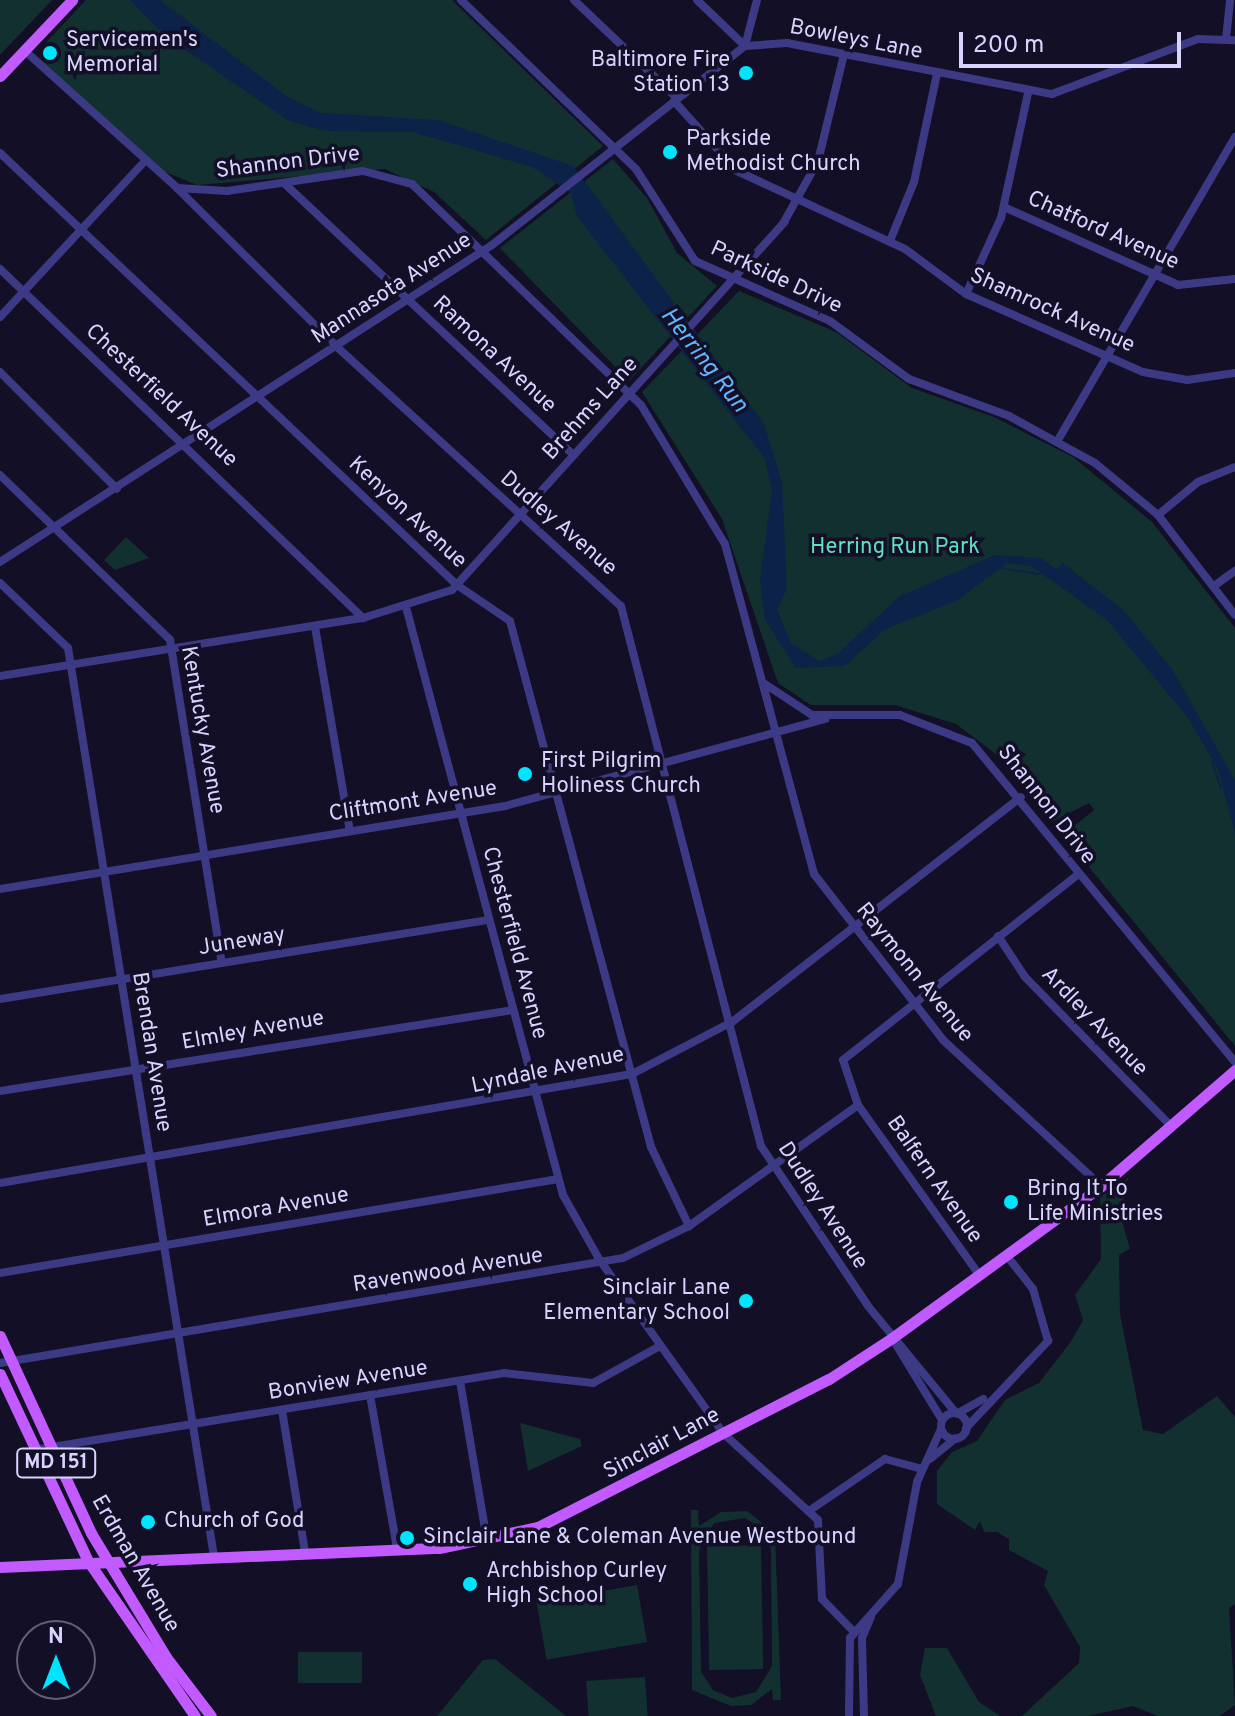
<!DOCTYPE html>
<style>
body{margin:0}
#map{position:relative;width:1235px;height:1716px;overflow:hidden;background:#130f26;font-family:Overpass,sans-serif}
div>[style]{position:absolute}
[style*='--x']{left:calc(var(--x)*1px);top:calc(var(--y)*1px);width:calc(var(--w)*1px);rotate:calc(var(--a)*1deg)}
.green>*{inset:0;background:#12302f;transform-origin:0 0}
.water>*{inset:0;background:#0c2248}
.stream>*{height:2px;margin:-1px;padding:0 1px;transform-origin:1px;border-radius:1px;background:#0c2248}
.minor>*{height:8px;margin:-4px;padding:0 4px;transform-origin:4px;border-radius:4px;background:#3d3a85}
.minor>.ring{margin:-4px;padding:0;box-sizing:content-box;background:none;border:8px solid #3d3a85;border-radius:50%}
.major>*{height:11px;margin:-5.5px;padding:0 5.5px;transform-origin:5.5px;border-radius:5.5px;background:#c25bff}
.dots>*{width:22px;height:22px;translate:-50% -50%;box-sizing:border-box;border:4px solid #130f26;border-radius:50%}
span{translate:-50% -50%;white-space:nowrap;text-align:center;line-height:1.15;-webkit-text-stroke:7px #130f26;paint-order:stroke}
.shield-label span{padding:2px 6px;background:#130f26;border:2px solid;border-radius:6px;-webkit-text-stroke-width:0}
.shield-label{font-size:20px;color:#d9d4ff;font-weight:700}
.poi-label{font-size:22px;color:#d9d4ff}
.left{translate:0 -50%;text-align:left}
.right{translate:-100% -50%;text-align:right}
.street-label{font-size:22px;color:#d9d4ff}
.park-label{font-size:22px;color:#5fe0c0}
.water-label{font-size:24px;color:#62b6ff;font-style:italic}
.north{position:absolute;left:16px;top:1620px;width:80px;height:80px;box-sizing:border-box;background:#130f26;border:2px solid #625e7d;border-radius:50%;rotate:0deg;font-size:22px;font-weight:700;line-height:32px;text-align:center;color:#d9d4ff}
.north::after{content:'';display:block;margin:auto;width:28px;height:36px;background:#00e5ff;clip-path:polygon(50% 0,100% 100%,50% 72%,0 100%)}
.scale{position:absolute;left:959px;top:32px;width:222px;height:36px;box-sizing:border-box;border:4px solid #d9d4ff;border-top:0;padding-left:10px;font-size:24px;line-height:28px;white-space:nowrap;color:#d9d4ff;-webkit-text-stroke:6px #130f26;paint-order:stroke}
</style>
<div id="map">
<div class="green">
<div style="clip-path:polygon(0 0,52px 0,0 55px)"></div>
<div style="clip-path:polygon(86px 0,452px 0,603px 146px,486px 240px,434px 192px,385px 169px,197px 185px,156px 168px,41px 60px,39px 50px)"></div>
<div style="clip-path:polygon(613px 159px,647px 198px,677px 253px,717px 286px,629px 381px,500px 248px)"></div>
<div style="clip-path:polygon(739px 291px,836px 332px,912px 388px,994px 417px,1073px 457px,1152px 522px,1235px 628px,1235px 1046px,1063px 835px,1094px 810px,1089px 803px,1052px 822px,1001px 758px,956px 724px,895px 705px,811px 705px,778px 683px,722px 519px,642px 392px)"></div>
<div style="clip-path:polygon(126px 537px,149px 558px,115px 570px,104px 560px)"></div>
<div style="clip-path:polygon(1128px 1178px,1120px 1214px,1130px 1249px,1119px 1255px,1120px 1314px,1143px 1430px,1163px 1434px,1217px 1396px,1235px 1417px,1235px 1604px,1229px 1608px,1235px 1705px,1220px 1716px,1158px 1716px,1133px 1706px,1088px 1716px,1022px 1716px,1079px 1663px,1080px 1647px,1044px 1585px,1048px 1571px,1009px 1550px,1009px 1539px,997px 1532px,984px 1532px,980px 1521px,975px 1530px,937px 1504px,937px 1471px,952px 1452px,977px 1441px,1005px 1400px,1039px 1383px,1072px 1340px,1083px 1320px,1075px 1295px,1101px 1259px,1100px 1197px)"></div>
<div style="clip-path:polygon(520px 1423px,580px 1439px,582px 1446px,528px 1471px)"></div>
<div style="clip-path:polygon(evenodd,691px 1510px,698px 1510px,699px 1526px,721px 1512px,747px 1511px,775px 1533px,781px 1700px,773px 1700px,772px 1689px,751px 1705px,731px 1706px,692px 1690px,691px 1510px,745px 1518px,761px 1528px,771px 1550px,772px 1666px,756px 1692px,732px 1698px,713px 1690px,701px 1672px,699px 1550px,714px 1523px,745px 1518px)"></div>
<div style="left:761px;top:1545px;width:124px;height:54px;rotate:89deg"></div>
<div style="left:637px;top:1585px;width:58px;height:102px;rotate:80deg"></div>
<div style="clip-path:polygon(925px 1648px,947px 1648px,979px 1702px,1000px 1716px,936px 1716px,920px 1675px)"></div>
<div style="left:362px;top:1652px;width:31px;height:64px;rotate:90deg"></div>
<div style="clip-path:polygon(495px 1659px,566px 1716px,437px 1716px,483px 1660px)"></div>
<div style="left:645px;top:1677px;width:39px;height:59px;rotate:86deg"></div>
</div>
<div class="water">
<div style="clip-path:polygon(130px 0,160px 0,288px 97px,321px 113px,438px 120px,573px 166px,764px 424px,782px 482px,787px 589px,777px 609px,791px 643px,819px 661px,837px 654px,900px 596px,995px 555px,1041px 558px,1056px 569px,1063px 563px,1123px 610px,1172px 669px,1235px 780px,1235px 834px,1218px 769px,1188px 718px,1107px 620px,1031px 566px,1007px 563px,956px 601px,884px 630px,845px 666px,796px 668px,765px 620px,760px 579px,772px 491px,765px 459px,577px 216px,571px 193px,532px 167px,413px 132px,326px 131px,289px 121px,165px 36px)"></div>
</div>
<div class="stream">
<div style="--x:1000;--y:568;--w:40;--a:8.5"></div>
<div style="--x:1212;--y:761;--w:29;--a:72"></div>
</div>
<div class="minor">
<div style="--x:461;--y:0;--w:243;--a:44"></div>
<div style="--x:636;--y:169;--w:109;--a:57.3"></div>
<div style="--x:695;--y:261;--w:148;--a:24"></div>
<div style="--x:830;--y:321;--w:98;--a:36.3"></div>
<div style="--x:909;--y:379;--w:107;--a:20.3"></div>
<div style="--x:1009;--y:416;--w:98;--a:28.7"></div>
<div style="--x:1095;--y:463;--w:82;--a:39.5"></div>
<div style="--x:1158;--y:515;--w:126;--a:52.4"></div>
<div style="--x:574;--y:0;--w:142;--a:43.6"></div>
<div style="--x:697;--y:0;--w:66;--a:43.8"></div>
<div style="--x:1226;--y:39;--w:39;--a:-84"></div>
<div style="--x:745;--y:46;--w:42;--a:-4.1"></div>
<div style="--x:787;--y:43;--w:270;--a:10.9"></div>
<div style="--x:1052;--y:94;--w:156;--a:-20.6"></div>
<div style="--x:1198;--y:39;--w:37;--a:2"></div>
<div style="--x:24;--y:50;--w:206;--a:42"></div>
<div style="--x:177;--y:188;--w:50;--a:3.4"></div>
<div style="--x:227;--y:191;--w:137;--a:-8.4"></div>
<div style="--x:363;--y:171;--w:51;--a:14.9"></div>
<div style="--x:412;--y:184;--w:318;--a:44"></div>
<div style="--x:641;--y:405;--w:162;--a:58.9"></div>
<div style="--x:725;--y:544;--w:342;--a:74.9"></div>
<div style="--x:814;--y:874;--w:210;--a:52.1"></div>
<div style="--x:943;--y:1040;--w:215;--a:42.7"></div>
<div style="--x:674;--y:101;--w:94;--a:48"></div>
<div style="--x:737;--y:171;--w:185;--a:24.9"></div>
<div style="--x:905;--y:249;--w:76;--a:36.4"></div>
<div style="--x:966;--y:294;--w:193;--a:23.8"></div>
<div style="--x:1143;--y:372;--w:45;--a:10.3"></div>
<div style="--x:1187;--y:380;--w:49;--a:-8.3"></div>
<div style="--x:0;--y:153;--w:629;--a:43.39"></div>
<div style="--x:457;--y:585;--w:64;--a:34.2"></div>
<div style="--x:510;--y:621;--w:545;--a:74.99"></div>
<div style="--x:651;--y:1147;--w:88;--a:64.3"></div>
<div style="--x:285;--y:184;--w:396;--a:43.2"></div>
<div style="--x:177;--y:188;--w:226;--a:44.8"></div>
<div style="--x:337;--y:347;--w:384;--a:42.4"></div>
<div style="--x:621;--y:606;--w:558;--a:75.47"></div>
<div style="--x:761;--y:1146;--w:192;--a:56.2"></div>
<div style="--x:868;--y:1306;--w:139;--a:50.6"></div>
<div style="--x:1004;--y:207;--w:191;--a:24.1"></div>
<div style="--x:1178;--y:285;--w:57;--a:-6"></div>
<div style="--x:890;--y:241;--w:64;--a:-67.9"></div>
<div style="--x:914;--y:182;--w:110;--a:-78"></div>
<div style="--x:0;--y:269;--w:504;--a:43.87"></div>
<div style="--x:966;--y:294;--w:84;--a:-65.3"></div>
<div style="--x:1001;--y:218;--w:128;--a:-77.8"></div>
<div style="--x:0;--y:317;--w:209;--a:-47.1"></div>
<div style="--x:0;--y:372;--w:165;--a:45"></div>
<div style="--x:1058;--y:440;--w:351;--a:-59.7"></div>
<div style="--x:0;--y:475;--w:237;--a:44.1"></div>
<div style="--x:170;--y:640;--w:327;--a:80.9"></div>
<div style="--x:1158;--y:515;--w:52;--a:-39.5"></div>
<div style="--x:1198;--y:482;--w:40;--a:-22"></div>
<div style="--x:0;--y:562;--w:585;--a:-32.79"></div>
<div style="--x:492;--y:245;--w:322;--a:-38.2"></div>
<div style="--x:745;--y:46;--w:48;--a:-75.4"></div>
<div style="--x:0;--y:583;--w:94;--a:43.7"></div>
<div style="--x:68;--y:648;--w:920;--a:80.87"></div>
<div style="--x:1214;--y:586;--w:26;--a:-36"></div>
<div style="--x:406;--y:607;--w:609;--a:75.05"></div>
<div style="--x:563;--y:1195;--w:73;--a:60.6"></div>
<div style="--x:599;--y:1259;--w:215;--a:54.5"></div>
<div style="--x:724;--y:1434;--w:127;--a:42.5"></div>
<div style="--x:818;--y:1520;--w:79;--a:87.1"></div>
<div style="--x:822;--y:1599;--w:45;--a:45.9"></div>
<div style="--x:315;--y:627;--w:207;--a:80.3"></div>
<div style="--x:0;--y:676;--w:368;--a:-9.1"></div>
<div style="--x:363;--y:618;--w:93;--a:-17.5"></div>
<div style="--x:452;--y:590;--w:496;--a:-47.9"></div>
<div style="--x:784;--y:222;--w:70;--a:-60.9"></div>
<div style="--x:818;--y:161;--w:110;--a:-76.3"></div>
<div style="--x:765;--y:684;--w:56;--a:33.4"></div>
<div style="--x:812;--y:715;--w:88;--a:0"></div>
<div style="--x:900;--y:715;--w:77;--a:21.3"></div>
<div style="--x:972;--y:743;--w:413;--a:50.5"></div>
<div style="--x:0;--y:889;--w:512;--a:-9.33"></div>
<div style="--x:505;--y:806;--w:332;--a:-15.2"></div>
<div style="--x:998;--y:936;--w:49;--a:56.6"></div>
<div style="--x:1025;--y:977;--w:209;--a:45.6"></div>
<div style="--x:0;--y:999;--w:495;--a:-9.2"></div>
<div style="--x:0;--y:1091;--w:519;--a:-8.97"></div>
<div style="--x:0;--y:1183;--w:641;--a:-9.79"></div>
<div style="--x:632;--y:1074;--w:113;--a:-27.5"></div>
<div style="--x:732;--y:1022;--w:366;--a:-37.9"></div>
<div style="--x:0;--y:1273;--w:566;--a:-9.56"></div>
<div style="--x:980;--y:1276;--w:210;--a:-125.5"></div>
<div style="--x:858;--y:1105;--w:47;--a:-108.4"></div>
<div style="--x:843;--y:1060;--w:298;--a:-38.3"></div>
<div style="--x:892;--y:1338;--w:96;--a:58.6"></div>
<div style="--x:0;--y:1363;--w:632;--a:-9.57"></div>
<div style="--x:623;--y:1258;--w:73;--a:-25.9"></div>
<div style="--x:689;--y:1226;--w:208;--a:-35.6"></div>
<div style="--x:460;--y:1381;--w:162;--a:80.4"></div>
<div style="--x:370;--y:1395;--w:155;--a:80"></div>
<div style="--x:282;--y:1410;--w:144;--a:80.8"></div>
<div style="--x:958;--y:1413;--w:29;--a:-29"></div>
<div class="ring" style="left:941px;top:1413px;width:18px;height:18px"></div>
<div style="--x:966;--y:1428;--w:120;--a:-46.7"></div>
<div style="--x:1048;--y:1341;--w:54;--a:-106.1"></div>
<div style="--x:1033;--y:1289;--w:42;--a:-128.2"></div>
<div style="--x:34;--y:1450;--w:476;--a:-9.3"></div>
<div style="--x:504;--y:1373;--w:90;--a:6.4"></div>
<div style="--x:593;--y:1383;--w:77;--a:-28.9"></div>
<div style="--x:930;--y:1459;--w:33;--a:-39"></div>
<div style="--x:809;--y:1511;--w:92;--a:-34.4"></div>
<div style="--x:885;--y:1459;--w:38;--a:15"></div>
<div style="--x:849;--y:1716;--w:78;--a:-89.3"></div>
<div style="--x:850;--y:1638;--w:72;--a:-48.4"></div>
<div style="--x:898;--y:1584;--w:104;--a:-79.4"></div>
<div style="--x:917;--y:1482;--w:58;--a:-65.6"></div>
<div style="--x:864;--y:1716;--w:78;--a:-91.5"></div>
<div style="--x:862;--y:1638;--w:23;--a:-67"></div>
</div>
<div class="major">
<div style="--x:0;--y:76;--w:105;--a:-46.5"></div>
<div style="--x:0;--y:1336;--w:217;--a:65.2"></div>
<div style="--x:91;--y:1533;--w:145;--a:58.8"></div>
<div style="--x:166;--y:1657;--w:74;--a:52.7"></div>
<div style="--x:0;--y:1374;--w:207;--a:64.8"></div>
<div style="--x:88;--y:1561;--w:188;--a:55.4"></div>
<div style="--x:0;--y:1567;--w:439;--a:-2.5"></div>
<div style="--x:439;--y:1548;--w:101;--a:-12"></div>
<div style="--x:538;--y:1527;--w:326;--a:-27"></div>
<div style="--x:829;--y:1379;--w:75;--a:-33.1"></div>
<div style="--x:892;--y:1338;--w:258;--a:-36"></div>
<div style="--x:1101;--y:1186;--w:177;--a:-40.9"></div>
</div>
<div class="dots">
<div style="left:50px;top:53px;background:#00e5ff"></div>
<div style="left:746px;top:73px;background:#00e5ff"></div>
<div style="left:670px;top:152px;background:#00e5ff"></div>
<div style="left:525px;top:774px;background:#00e5ff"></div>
<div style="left:1011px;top:1202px;background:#00e5ff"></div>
<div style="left:746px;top:1301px;background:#00e5ff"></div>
<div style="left:148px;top:1522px;background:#00e5ff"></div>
<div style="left:407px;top:1538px;background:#00e5ff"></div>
<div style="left:470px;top:1584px;background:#00e5ff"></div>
</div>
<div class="shield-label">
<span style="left:56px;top:1463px">MD 151</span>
</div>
<div class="poi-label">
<span class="left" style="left:66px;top:53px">Servicemen's<br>Memorial</span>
<span class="right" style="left:730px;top:73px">Baltimore Fire<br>Station 13</span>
<span class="left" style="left:686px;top:152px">Parkside<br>Methodist Church</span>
<span class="left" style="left:541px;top:774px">First Pilgrim<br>Holiness Church</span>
<span class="left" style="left:1027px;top:1202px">Bring It To<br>Life Ministries</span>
<span class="right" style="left:730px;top:1301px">Sinclair Lane<br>Elementary School</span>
<span class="left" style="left:164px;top:1522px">Church of God</span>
<span class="left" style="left:423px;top:1538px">Sinclair Lane &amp; Coleman Avenue Westbound</span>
<span class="left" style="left:486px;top:1584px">Archbishop Curley<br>High School</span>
</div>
<div class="street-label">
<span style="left:856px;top:40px;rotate:11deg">Bowleys Lane</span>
<span style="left:288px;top:163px;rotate:-7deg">Shannon Drive</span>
<span style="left:1103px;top:231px;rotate:24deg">Chatford Avenue</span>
<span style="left:776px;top:278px;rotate:25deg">Parkside Drive</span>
<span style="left:392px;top:289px;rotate:-33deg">Mannasota Avenue</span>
<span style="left:1052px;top:311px;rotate:24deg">Shamrock Avenue</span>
<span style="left:494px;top:355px;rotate:43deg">Ramona Avenue</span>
<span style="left:161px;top:396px;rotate:43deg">Chesterfield Avenue</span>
<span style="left:591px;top:409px;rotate:-48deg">Brehms Lane</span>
<span style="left:407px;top:513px;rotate:43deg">Kenyon Avenue</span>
<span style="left:558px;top:524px;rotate:41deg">Dudley Avenue</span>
<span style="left:202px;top:730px;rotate:80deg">Kentucky Avenue</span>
<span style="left:413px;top:802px;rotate:-9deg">Cliftmont Avenue</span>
<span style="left:1046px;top:805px;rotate:52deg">Shannon Drive</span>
<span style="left:242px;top:942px;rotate:-9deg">Juneway</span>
<span style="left:514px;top:943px;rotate:75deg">Chesterfield Avenue</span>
<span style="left:914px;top:973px;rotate:51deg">Raymonn Avenue</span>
<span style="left:1094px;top:1022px;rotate:46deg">Ardley Avenue</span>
<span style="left:253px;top:1031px;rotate:-10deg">Elmley Avenue</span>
<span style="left:151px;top:1052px;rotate:81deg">Brendan Avenue</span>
<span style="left:548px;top:1071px;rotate:-12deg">Lyndale Avenue</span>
<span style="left:934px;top:1180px;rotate:55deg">Balfern Avenue</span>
<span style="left:822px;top:1206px;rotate:57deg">Dudley Avenue</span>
<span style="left:276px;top:1208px;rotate:-10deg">Elmora Avenue</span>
<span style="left:448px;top:1271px;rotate:-9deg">Ravenwood Avenue</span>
<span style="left:348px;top:1381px;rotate:-9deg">Bonview Avenue</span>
<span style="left:662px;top:1444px;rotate:-28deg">Sinclair Lane</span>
<span style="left:135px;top:1564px;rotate:60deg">Erdman Avenue</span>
</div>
<div class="park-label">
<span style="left:895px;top:548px">Herring Run Park</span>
</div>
<div class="water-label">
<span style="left:703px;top:361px;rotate:52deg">Herring Run</span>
</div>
<div class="north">N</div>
<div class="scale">200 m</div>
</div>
